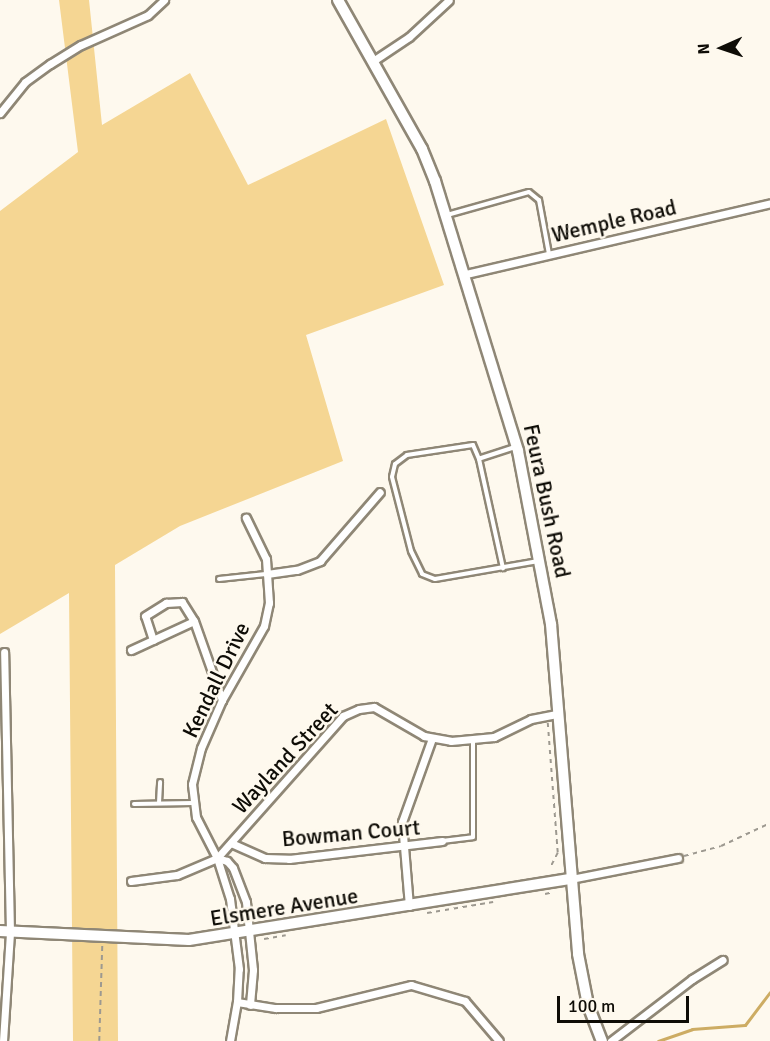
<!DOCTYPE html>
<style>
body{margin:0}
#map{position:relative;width:770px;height:1041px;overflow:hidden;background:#fef9ee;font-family:Signika,sans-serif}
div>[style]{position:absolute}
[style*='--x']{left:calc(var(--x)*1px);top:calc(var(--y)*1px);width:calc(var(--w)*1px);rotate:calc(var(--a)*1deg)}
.green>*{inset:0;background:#f5d693}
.stream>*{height:3px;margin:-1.5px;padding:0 1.5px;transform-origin:1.5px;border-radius:1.5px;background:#cdac63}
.path>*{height:1.5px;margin-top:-0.75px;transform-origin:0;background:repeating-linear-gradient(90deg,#9d9990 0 4.5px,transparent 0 9px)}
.roads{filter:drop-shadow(2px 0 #8f8776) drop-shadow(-2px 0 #8f8776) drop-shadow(0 2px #8f8776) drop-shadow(0 -2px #8f8776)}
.lane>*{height:4px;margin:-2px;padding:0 2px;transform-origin:2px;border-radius:2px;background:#fff}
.street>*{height:7px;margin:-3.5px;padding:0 3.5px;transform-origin:3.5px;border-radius:3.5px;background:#fff}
.secondary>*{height:10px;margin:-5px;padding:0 5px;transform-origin:5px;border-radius:5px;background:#fff}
span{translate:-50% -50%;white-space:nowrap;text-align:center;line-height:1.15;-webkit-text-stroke:5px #fef9ee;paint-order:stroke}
.street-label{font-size:22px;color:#0e0c06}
.north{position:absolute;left:692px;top:18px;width:60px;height:60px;-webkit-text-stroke:4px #fef9ee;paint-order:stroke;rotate:267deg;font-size:16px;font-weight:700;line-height:24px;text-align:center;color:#0e0c06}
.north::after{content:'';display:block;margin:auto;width:21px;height:27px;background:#0e0c06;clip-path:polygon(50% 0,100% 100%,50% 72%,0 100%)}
.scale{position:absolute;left:557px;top:996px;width:132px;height:27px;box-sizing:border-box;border:3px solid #0e0c06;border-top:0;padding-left:8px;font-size:18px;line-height:21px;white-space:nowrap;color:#0e0c06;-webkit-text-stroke:4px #fef9ee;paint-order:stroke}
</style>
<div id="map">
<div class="green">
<div style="clip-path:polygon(59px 0,89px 0,102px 125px,190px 73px,248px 185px,386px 119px,444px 285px,306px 335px,343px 461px,180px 526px,115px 565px,118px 1041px,73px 1041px,69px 593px,0 634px,0 211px,78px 152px)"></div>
</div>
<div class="stream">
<div style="--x:658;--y:1041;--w:36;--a:-19"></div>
<div style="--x:692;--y:1029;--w:53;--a:-4.3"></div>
<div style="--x:745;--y:1025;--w:41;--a:-52.9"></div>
</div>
<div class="path">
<div style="--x:548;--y:723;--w:130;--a:85.6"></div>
<div style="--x:558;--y:853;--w:16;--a:117"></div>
<div style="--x:684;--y:856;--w:38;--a:-15"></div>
<div style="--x:721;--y:846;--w:54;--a:-25.1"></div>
<div style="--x:545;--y:894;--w:9;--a:-13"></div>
<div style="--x:427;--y:913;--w:67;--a:-9.5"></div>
<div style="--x:264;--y:939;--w:22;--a:-10"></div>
<div style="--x:99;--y:1041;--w:95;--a:-88.2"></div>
</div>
<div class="roads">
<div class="lane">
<div style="--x:447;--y:215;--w:85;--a:-15.7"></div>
<div style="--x:529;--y:192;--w:13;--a:39"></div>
<div style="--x:539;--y:200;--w:55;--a:79.5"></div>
<div style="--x:515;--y:447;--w:38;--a:162"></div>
<div style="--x:479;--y:459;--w:15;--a:-113"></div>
<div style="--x:473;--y:445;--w:67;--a:171.4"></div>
<div style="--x:407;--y:455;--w:15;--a:143"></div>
<div style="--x:395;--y:464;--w:13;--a:103"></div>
<div style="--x:392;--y:477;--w:76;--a:75.6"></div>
<div style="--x:411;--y:551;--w:25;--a:64"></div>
<div style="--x:422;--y:574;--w:14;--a:21"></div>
<div style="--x:435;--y:579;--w:105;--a:-9.9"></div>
<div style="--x:479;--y:459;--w:112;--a:77.6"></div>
<div style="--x:219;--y:579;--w:47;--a:-6.1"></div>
<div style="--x:159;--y:803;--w:21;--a:-87"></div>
<div style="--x:134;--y:804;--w:59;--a:-1"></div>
<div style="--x:442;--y:841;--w:31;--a:-7"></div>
<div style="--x:473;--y:837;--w:95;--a:-90"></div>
</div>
<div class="street">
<div style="--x:373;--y:61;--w:43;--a:-33.7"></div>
<div style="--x:409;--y:37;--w:54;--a:-42.8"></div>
<div style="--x:0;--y:113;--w:40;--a:-51"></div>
<div style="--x:25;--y:82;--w:31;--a:-36"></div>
<div style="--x:50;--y:64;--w:36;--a:-32"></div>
<div style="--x:81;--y:45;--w:73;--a:-24.1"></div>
<div style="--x:148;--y:15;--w:22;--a:-43"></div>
<div style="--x:466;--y:274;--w:312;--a:-13.1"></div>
<div style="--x:267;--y:574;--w:30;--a:-8"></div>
<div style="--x:297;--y:570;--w:25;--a:-21"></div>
<div style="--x:320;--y:561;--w:91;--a:-49"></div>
<div style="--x:153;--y:640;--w:25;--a:-108"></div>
<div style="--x:145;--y:616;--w:25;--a:-32"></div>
<div style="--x:166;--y:603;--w:16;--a:-4"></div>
<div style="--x:182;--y:602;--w:22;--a:58"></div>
<div style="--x:131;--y:650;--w:69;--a:-24.7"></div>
<div style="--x:194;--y:621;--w:84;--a:70.5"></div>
<div style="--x:231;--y:843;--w:37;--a:24"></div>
<div style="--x:265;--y:858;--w:24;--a:2"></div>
<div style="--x:289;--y:859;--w:154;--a:-6.7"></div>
<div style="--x:217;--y:858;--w:10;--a:17"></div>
<div style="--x:227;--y:861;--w:9;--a:49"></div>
<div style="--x:233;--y:868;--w:36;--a:69"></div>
<div style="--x:246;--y:902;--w:68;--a:84.1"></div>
<div style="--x:253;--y:970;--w:35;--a:95"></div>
<div style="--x:571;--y:879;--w:109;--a:-11.1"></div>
<div style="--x:131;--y:881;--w:46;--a:-7.4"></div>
<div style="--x:177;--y:875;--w:43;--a:-23"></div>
<div style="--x:217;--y:858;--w:190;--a:-48.4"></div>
<div style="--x:343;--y:716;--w:17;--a:-24"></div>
<div style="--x:359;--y:709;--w:15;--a:-8"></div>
<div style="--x:374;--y:707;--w:58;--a:30.1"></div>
<div style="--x:424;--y:736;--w:27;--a:10"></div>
<div style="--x:451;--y:741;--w:43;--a:-5.3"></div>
<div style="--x:494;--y:737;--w:41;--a:-25.9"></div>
<div style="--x:531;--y:719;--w:26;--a:-11"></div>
<div style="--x:409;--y:906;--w:84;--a:-94.8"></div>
<div style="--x:402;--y:822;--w:89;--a:-70.3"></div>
<div style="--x:237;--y:1002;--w:33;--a:-87"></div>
<div style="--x:239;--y:969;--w:71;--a:-97.3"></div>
<div style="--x:230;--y:899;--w:43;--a:-107.6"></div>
<div style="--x:217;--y:858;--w:46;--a:-117.1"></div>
<div style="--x:196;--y:817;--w:33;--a:-97"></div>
<div style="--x:192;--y:784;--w:37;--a:-76"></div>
<div style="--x:201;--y:748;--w:52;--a:-66.4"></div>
<div style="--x:222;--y:700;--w:85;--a:-60.4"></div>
<div style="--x:264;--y:626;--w:24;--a:-78"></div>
<div style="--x:269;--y:603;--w:44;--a:-93.9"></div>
<div style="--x:266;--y:559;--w:46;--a:-116"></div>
<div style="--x:3;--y:1041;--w:109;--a:-86.3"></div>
<div style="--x:10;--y:932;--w:280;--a:-91.2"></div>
<div style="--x:230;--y:1041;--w:40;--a:-80"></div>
<div style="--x:237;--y:1002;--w:39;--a:9"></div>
<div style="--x:276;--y:1008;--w:40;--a:0"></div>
<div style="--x:316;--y:1008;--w:98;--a:-13.6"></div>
<div style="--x:411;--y:985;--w:56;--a:16.5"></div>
<div style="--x:465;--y:1001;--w:52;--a:49.6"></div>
<div style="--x:611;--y:1041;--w:102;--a:-37.4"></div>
<div style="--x:692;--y:979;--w:36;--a:-32"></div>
</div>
<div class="secondary">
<div style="--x:338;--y:0;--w:171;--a:60.6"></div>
<div style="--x:422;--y:149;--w:35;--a:68"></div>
<div style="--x:435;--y:181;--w:282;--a:72.9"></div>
<div style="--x:518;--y:451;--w:176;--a:79.2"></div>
<div style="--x:551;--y:624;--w:331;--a:85.3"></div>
<div style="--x:578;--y:954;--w:52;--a:78.9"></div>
<div style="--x:588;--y:1005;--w:39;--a:69"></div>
<div style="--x:0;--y:931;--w:189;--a:2.7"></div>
<div style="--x:189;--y:940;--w:387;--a:-9.1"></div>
</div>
</div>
<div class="street-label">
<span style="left:614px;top:221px;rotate:-13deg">Wemple Road</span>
<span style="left:547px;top:501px;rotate:78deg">Feura Bush Road</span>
<span style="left:216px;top:680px;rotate:-64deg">Kendall Drive</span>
<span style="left:285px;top:758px;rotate:-47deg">Wayland Street</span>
<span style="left:351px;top:833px;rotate:-5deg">Bowman Court</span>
<span style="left:284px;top:907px;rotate:-9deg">Elsmere Avenue</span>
</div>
<div class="north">N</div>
<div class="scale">100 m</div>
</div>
